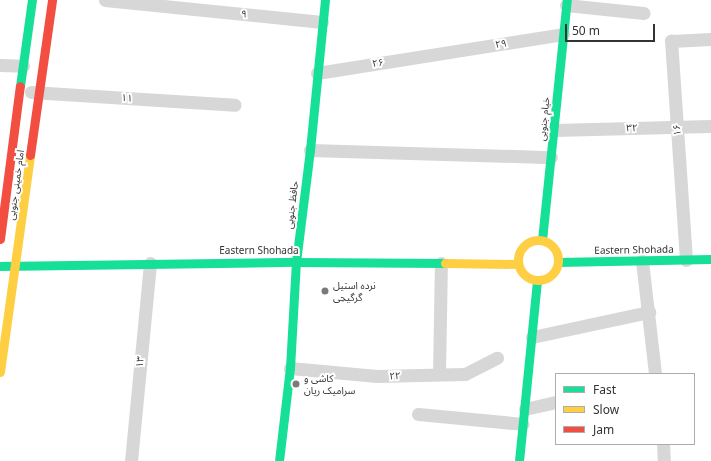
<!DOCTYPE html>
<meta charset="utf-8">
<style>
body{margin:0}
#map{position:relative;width:711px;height:461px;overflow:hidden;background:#fff;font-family:"Noto Sans","Noto Sans Arabic",sans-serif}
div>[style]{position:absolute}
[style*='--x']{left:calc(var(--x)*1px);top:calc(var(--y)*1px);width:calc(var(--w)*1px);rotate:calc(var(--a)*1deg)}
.street>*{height:13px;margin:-6.5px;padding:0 6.5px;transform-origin:6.5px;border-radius:6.5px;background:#d7d7d7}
.fast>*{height:9px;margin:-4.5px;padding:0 4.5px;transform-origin:4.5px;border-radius:4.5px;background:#16e098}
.slow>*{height:9px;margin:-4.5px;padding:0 4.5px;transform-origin:4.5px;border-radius:4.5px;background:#ffcf43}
.slow>.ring{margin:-4.5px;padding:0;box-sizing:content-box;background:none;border:9px solid #ffcf43;border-radius:50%}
.jam>*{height:9px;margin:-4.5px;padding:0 4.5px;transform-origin:4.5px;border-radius:4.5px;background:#f24e42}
.dots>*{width:11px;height:11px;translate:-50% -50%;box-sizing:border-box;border:2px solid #fff;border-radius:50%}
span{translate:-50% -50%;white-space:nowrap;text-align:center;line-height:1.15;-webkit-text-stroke:4px #fff;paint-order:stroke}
.street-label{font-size:10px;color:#333}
.poi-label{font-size:10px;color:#333}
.left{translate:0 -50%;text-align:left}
.legend{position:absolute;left:555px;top:373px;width:140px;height:72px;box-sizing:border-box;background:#fff;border:1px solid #adadad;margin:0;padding:5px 7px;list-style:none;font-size:12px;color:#333}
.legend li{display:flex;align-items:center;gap:8px;height:20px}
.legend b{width:20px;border:1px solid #adadad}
.scale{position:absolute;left:565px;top:24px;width:90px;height:18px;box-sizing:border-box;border:2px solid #333;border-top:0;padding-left:5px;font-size:12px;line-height:14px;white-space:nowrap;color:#333;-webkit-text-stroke:3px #fff;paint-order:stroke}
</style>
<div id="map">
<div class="street">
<div style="--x:105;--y:0;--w:218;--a:5.8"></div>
<div style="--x:566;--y:5;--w:78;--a:5.9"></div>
<div style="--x:0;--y:65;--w:23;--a:2"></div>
<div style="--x:317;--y:73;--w:249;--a:-9"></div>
<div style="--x:31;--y:92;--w:204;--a:3.6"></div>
<div style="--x:554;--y:130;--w:157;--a:-1.5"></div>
<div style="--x:310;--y:150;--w:241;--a:1.7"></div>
<div style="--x:686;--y:260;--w:220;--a:-93.9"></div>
<div style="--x:671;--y:41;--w:40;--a:-2.9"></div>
<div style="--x:642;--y:261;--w:114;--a:83.4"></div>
<div style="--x:532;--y:337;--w:120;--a:-12.1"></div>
<div style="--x:290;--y:368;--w:87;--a:5.3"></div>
<div style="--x:377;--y:376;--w:88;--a:-1.3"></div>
<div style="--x:465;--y:374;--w:36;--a:-27"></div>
<div style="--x:439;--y:374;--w:111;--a:-89"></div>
<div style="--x:525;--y:409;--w:32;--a:-13"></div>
<div style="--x:418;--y:414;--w:105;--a:5.4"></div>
<div style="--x:663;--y:444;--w:17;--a:87"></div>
<div style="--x:131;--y:461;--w:199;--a:-84.5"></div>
</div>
<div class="fast">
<div style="--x:20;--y:86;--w:87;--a:-82.1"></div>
<div style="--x:542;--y:240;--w:241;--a:-84.1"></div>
<div style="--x:558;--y:262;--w:153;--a:-1.1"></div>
<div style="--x:0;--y:266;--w:296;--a:-0.8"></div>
<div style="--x:296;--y:262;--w:149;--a:0.4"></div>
<div style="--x:279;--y:461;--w:94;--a:-83.3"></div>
<div style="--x:290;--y:368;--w:106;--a:-86.8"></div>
<div style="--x:296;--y:262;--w:113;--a:-82.9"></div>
<div style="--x:310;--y:150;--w:151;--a:-84.3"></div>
<div style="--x:519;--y:461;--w:182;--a:-84.3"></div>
</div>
<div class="slow">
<div class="ring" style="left:518px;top:240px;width:31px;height:31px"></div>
<div style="--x:445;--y:263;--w:73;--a:0.8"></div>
<div style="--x:0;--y:372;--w:219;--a:-82.1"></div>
</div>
<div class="jam">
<div style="--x:30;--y:155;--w:157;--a:-81.9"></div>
<div style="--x:0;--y:239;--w:154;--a:-82.6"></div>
</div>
<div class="dots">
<div style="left:325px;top:291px;background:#7a7a7a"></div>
<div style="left:296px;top:384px;background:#7a7a7a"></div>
</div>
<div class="street-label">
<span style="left:244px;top:14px;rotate:6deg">۹</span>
<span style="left:501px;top:44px;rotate:-9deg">۲۹</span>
<span style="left:378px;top:63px;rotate:-9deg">۲۶</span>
<span style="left:127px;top:98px;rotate:4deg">۱۱</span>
<span style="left:544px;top:119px;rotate:-84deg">خیام جنوبی</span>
<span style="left:632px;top:128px;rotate:-1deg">۳۲</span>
<span style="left:677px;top:130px;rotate:-94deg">۱۶</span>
<span style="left:16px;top:185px;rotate:-82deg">امام خمینی جنوبی</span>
<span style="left:292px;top:205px;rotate:-83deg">حافظ جنوبی</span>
<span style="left:634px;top:250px;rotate:-1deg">Eastern Shohada</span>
<span style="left:259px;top:251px">Eastern Shohada</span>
<span style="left:140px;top:362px;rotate:-85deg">۱۳</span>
<span style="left:395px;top:376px;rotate:-2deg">۲۲</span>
</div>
<div class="poi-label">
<span class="left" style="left:333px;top:291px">نرده استیل<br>گرگیجی</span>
<span class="left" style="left:304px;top:384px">کاشی و<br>سرامیک ریان</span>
</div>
<ul class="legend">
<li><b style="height:5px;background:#16e098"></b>Fast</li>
<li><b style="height:5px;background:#ffcf43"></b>Slow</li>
<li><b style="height:5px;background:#f24e42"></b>Jam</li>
</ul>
<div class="scale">50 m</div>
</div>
